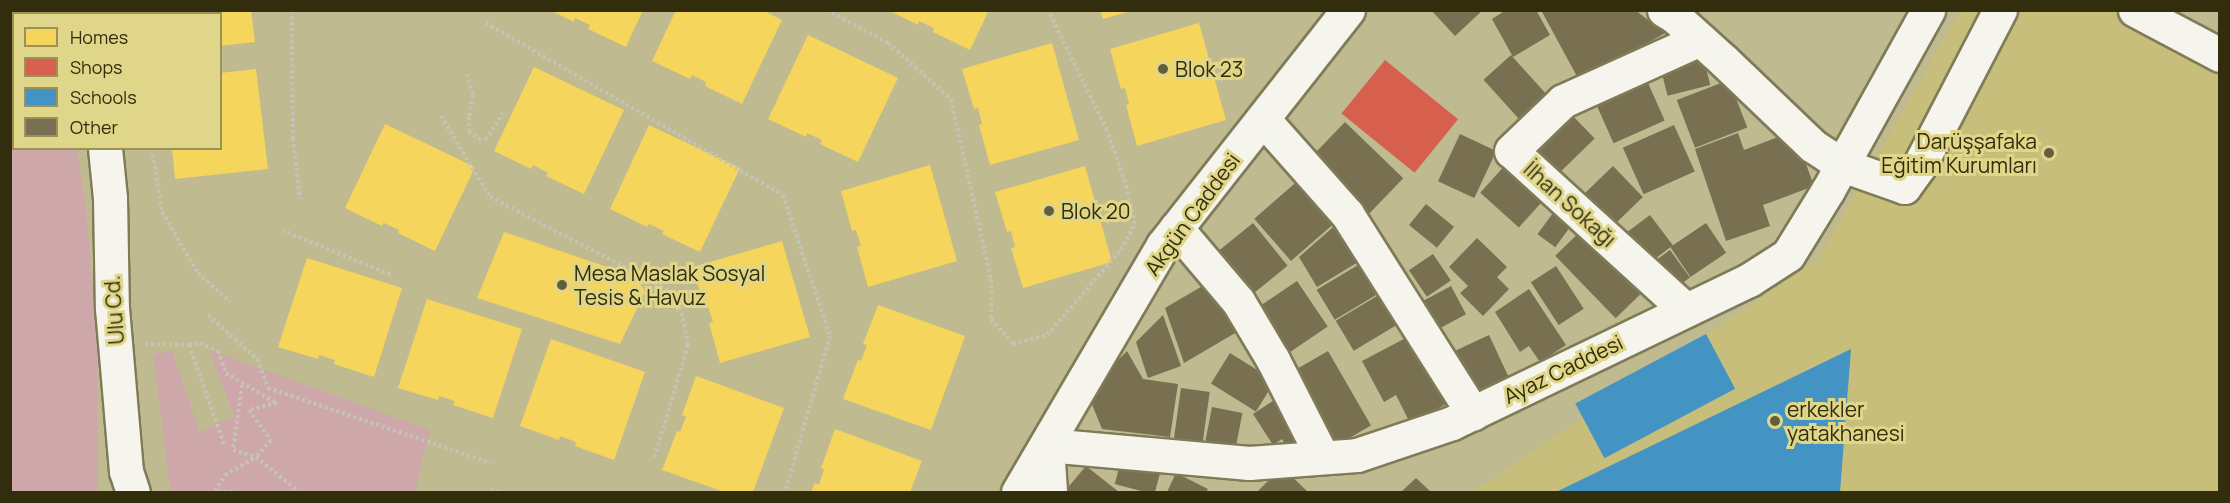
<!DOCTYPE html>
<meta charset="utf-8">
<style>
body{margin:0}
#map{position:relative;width:2230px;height:503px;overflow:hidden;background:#bfba90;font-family:Manrope,sans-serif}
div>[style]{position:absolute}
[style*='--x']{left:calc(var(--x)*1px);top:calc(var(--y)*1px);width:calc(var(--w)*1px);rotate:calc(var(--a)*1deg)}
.built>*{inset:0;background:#c7be7c}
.green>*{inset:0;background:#cea7ab}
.homes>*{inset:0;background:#f6d55c}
.shops>*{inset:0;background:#d6604d;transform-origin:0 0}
.schools>*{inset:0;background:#4393c3;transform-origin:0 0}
.building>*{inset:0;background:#787051;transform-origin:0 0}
.path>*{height:4px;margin-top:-2px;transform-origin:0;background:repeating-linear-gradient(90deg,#c5c3b6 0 3px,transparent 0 6px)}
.roads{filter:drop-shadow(2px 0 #7f7b57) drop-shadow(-2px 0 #7f7b57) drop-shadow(0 2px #7f7b57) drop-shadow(0 -2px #7f7b57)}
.minor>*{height:33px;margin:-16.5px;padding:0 16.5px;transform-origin:16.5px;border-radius:16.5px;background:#f5f5ee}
.dots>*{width:16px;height:16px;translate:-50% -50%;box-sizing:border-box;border:3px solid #e0d689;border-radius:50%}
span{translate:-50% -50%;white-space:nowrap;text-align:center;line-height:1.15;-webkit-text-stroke:6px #e0d689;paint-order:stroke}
.poi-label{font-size:21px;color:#312d0d}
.left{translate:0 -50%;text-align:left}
.right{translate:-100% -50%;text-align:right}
.street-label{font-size:21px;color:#312d0d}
.frame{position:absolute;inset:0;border:12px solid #312d0d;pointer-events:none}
.legend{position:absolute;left:12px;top:12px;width:210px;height:138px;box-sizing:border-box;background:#e0d689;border:2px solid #9a9257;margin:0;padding:8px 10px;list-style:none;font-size:18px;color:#312d0d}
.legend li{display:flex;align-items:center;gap:12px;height:30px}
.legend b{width:30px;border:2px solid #9a9257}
</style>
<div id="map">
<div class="built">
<div style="clip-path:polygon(1960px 11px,2165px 11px,2219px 47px,2219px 492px,1472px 492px,1818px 259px)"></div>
</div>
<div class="green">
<div style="clip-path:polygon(10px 11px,62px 11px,62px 13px,14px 14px,14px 148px,77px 149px,86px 209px,97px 349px,97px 492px,11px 492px)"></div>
<div style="clip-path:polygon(209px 350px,430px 430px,415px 492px,171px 492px,153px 354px,172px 351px,200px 433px,234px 416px)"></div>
</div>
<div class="homes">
<div style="clip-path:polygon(251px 10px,255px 42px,220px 46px,220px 14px,158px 12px)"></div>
<div style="clip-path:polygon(550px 10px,643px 10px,626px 47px,588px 29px,590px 25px,575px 18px,574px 22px)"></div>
<div style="clip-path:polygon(676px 10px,762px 10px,782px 20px,742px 104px,705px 86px,706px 82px,692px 75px,690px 79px,652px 61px)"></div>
<div style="clip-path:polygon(888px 10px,989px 10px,970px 50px,933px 32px,934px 28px,919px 21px,918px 25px)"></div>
<div style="clip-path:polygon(1100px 10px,1131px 10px,1131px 11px,1103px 19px)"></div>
<div style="clip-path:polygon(1199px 23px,1226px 120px,1137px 146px,1126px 105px,1129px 104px,1125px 88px,1121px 89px,1110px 49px)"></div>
<div style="clip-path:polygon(808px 35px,898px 78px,858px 162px,820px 144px,822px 140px,807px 133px,806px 137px,768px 119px)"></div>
<div style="clip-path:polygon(1052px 43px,1079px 140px,990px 165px,979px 125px,982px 124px,978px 108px,974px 109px,962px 69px)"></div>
<div style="clip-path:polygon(534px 67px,624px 110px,584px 194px,546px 176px,548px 173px,533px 165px,531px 169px,494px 151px)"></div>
<div style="clip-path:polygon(256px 69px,268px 169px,175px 179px,172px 148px,220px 148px,220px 73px)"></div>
<div style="clip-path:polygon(385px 124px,475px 167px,435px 251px,398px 233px,399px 230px,384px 223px,382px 226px,345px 208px)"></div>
<div style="clip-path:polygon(649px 125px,740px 168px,700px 252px,662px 234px,664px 231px,649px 224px,647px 227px,610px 209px)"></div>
<div style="clip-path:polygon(930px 165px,957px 261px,868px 287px,857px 247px,861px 246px,856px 230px,852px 231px,841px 191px)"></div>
<div style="clip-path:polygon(1085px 166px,1112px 262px,1023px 288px,1011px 248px,1015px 247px,1011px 231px,1007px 232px,995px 192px)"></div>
<div style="clip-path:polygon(504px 232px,637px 277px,645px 292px,620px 344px,477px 298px)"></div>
<div style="clip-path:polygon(782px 241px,810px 337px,720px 363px,709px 323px,713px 322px,708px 306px,704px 307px,693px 267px)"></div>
<div style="clip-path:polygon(307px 258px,402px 288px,374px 377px,334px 364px,335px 360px,319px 355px,318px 359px,278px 347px)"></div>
<div style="clip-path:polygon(427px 299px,522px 329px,493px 418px,453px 405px,455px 401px,439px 396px,438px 400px,398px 388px)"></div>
<div style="clip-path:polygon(878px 305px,965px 336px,931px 430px,843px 399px,858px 360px,861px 361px,867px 345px,863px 344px)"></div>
<div style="clip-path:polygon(551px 339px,645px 372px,614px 460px,575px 446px,576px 442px,560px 436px,559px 440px,520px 426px)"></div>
<div style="clip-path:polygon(696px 376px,784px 408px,753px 492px,724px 492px,662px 470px,677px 431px,680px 432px,686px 417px,682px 415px)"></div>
<div style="clip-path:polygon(835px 429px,922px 461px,910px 492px,811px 492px,815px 483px,819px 485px,824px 469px,821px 468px)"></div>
</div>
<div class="shops">
<div style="left:1385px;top:60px;width:94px;height:69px;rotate:39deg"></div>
</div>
<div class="schools">
<div style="left:1706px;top:334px;width:62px;height:148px;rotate:62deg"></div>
<div style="clip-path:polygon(1851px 349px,1840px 492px,1556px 492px)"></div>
</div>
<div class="building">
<div style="clip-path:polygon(1431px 10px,1483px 10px,1455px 36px)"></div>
<div style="clip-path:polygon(1506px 10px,1536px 10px,1550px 35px,1513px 57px,1492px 19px)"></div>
<div style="clip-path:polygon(1541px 10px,1635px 10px,1665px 33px,1580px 82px)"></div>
<div style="left:1511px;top:55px;width:58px;height:37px;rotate:48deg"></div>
<div style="left:1703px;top:56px;width:30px;height:44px;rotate:76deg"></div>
<div style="left:1644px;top:74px;width:51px;height:56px;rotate:66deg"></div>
<div style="left:1729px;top:80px;width:51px;height:56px;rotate:69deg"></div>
<div style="left:1569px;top:112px;width:37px;height:58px;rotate:46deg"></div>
<div style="left:1345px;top:122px;width:81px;height:51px;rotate:44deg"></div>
<div style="left:1674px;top:125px;width:51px;height:56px;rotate:66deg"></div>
<div style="clip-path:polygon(1794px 131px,1814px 186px,1763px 205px,1770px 226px,1726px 241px,1695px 149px,1738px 133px,1744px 150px)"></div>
<div style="left:1460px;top:134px;width:40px;height:52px;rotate:25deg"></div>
<div style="left:1507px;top:163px;width:52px;height:40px;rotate:42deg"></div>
<div style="left:1613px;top:166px;width:43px;height:46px;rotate:46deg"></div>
<div style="left:1301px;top:178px;width:56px;height:62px;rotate:49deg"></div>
<div style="left:1561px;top:202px;width:22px;height:40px;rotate:36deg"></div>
<div style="left:1426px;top:204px;width:36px;height:27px;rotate:39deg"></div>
<div style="left:1650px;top:215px;width:38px;height:28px;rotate:53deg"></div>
<div style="clip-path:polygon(1339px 222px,1363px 259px,1317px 287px,1299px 257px)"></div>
<div style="left:1253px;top:223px;width:55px;height:53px;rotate:51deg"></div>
<div style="left:1589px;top:223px;width:87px;height:47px;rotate:46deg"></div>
<div style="left:1706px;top:223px;width:36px;height:43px;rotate:56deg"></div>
<div style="clip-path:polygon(1477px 238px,1507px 267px,1497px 277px,1509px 289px,1483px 316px,1460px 293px,1468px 286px,1449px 267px)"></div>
<div style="left:1670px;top:250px;width:34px;height:21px;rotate:54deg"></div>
<div style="left:1433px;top:254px;width:32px;height:29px;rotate:56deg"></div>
<div style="left:1363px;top:262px;width:35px;height:54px;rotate:59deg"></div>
<div style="left:1556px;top:266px;width:51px;height:30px;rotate:57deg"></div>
<div style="clip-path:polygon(1211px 281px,1242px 329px,1184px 363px,1165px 308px)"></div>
<div style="left:1297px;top:281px;width:55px;height:53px;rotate:56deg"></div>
<div style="left:1451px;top:286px;width:32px;height:34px;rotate:62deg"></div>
<div style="clip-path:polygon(1529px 289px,1566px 345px,1540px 362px,1529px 346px,1520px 352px,1495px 312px)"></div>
<div style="left:1382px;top:293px;width:35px;height:54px;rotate:59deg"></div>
<div style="clip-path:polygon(1163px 315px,1181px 366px,1148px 378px,1136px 342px)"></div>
<div style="clip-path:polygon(1419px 331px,1458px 398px,1410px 423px,1396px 395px,1384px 402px,1362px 361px)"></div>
<div style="left:1489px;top:335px;width:47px;height:49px;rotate:65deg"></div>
<div style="clip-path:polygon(1127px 351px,1143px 379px,1178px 384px,1170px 437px,1102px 429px,1087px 392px)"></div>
<div style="left:1328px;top:351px;width:86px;height:49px;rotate:60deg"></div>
<div style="left:1230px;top:353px;width:53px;height:36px;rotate:32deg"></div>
<div style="left:1181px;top:388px;width:29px;height:54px;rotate:8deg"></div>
<div style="clip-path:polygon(1279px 397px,1308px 442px,1291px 453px,1282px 439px,1273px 445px,1253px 414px)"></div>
<div style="left:1212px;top:407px;width:31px;height:34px;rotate:11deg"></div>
<div style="left:1123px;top:453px;width:41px;height:32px;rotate:15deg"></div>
<div style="clip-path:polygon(1086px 466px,1119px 492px,1064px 492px)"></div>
<div style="clip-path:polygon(1282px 467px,1308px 492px,1257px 492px)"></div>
<div style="clip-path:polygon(1176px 473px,1208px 489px,1206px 492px,1167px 492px)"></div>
<div style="clip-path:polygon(1416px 478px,1431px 492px,1401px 492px)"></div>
</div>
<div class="path">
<div style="--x:292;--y:10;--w:128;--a:89.6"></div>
<div style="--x:293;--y:138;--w:61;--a:83.5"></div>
<div style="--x:827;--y:10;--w:69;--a:28.4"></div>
<div style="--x:888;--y:43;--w:84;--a:41.6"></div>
<div style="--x:951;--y:99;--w:184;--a:77.5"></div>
<div style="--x:991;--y:279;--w:40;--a:90"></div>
<div style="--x:991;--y:319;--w:33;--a:49"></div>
<div style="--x:1013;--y:344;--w:35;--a:-15"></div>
<div style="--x:1047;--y:335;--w:113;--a:-49"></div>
<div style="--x:1121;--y:250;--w:30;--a:-62"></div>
<div style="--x:1135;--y:224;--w:37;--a:-103"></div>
<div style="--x:1127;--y:188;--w:61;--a:-109"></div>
<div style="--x:1107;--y:130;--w:134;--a:-116.2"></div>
<div style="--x:138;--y:14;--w:4;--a:-90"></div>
<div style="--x:486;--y:23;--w:343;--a:30.1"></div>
<div style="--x:783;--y:195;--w:149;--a:71.6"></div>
<div style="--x:830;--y:336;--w:162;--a:106.1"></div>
<div style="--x:467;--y:74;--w:22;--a:74"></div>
<div style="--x:473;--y:95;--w:22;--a:100"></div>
<div style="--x:469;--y:117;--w:14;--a:90"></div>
<div style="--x:469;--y:131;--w:12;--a:42"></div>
<div style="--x:478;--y:139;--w:8;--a:7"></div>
<div style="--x:486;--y:140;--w:32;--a:-58"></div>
<div style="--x:441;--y:116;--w:95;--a:58.8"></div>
<div style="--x:490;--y:197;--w:212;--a:27.5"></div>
<div style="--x:678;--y:295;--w:51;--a:78.7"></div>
<div style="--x:688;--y:345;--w:119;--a:106.6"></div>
<div style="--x:152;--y:148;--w:65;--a:81.1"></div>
<div style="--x:162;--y:212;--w:71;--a:59.5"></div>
<div style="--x:198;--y:273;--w:43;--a:42.2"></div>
<div style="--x:282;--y:230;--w:118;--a:22.4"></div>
<div style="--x:208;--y:315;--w:66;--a:41.9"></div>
<div style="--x:257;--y:359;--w:31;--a:69"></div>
<div style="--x:268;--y:388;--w:235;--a:18.6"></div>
<div style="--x:145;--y:344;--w:44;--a:1.3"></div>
<div style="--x:189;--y:345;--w:105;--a:70.5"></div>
<div style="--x:189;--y:345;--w:11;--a:-10"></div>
<div style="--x:200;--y:343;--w:20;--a:24"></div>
<div style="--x:218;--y:351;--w:23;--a:70"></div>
<div style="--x:226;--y:373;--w:58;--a:31"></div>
<div style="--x:242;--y:385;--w:66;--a:97.9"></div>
<div style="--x:233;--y:450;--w:24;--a:17"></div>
<div style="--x:277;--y:403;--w:29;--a:166"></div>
<div style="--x:249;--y:410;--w:37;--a:54"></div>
<div style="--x:271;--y:440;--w:23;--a:131"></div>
<div style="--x:256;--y:457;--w:55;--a:39.1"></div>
<div style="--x:491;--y:489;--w:9;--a:18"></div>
<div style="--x:233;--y:492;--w:18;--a:-177"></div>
<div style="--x:215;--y:491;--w:19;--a:-58"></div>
<div style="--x:225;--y:475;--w:36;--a:-30"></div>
</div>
<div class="roads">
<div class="minor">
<div style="--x:90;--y:10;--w:4;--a:76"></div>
<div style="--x:1664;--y:10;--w:12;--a:31"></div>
<div style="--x:1674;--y:16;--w:67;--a:42"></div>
<div style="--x:1724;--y:61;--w:123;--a:43.7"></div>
<div style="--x:1813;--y:146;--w:35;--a:33"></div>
<div style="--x:1842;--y:165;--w:66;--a:19.5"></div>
<div style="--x:1904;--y:187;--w:26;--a:-54"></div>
<div style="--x:1919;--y:166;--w:176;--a:-62.6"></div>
<div style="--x:2135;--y:10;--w:96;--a:27.9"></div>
<div style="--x:1263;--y:119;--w:127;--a:48.5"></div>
<div style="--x:1347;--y:214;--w:236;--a:57.7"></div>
<div style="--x:105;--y:148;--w:50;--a:84.3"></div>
<div style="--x:110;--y:198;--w:110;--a:89"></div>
<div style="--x:112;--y:308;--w:164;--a:85.1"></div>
<div style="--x:126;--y:471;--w:22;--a:72"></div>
<div style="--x:1176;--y:228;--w:96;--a:49.7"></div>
<div style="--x:1238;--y:301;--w:69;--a:59.3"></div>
<div style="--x:1273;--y:360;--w:108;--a:63"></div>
<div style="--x:1686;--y:310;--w:236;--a:-137.7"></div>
<div style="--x:1511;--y:151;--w:72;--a:-43.9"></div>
<div style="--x:1563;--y:101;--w:150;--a:-24.3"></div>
<div style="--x:1047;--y:445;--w:203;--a:5.1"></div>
<div style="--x:1249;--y:463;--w:108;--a:-4.2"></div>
<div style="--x:1357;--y:455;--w:100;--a:-18.6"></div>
<div style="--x:1452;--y:423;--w:330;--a:-25.7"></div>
<div style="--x:1749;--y:280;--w:46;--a:-32.7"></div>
<div style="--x:1788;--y:255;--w:76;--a:-58.4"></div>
<div style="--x:1828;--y:190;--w:206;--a:-60.9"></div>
<div style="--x:1047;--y:445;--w:47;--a:86.3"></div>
<div style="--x:1018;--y:492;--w:286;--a:-59.6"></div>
<div style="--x:1163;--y:245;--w:299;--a:-51.8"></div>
</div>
</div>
<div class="dots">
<div style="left:1163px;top:69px;background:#635e3b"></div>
<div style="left:2049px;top:153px;background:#635e3b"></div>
<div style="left:1049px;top:211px;background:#635e3b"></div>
<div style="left:562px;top:285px;background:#635e3b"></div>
<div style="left:1775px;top:421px;background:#635e3b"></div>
</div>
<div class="poi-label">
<span class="left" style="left:1175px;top:69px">Blok 23</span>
<span class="right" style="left:2037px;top:153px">Darüşşafaka<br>Eğitim Kurumları</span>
<span class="left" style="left:1061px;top:211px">Blok 20</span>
<span class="left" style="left:574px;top:285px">Mesa Maslak Sosyal<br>Tesis &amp; Havuz</span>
<span class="left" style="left:1787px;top:421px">erkekler<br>yatakhanesi</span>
</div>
<div class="street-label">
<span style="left:1570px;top:204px;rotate:42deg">İlhan Sokağı</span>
<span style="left:1192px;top:214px;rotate:-54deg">Akgün Caddesi</span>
<span style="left:114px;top:310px;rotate:-94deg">Ulu Cd.</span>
<span style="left:1563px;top:369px;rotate:-26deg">Ayaz Caddesi</span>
</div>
<div class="frame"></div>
<ul class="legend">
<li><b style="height:16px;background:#f6d55c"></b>Homes</li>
<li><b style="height:16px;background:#d6604d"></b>Shops</li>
<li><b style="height:16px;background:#4393c3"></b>Schools</li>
<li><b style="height:16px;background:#787051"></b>Other</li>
</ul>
</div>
